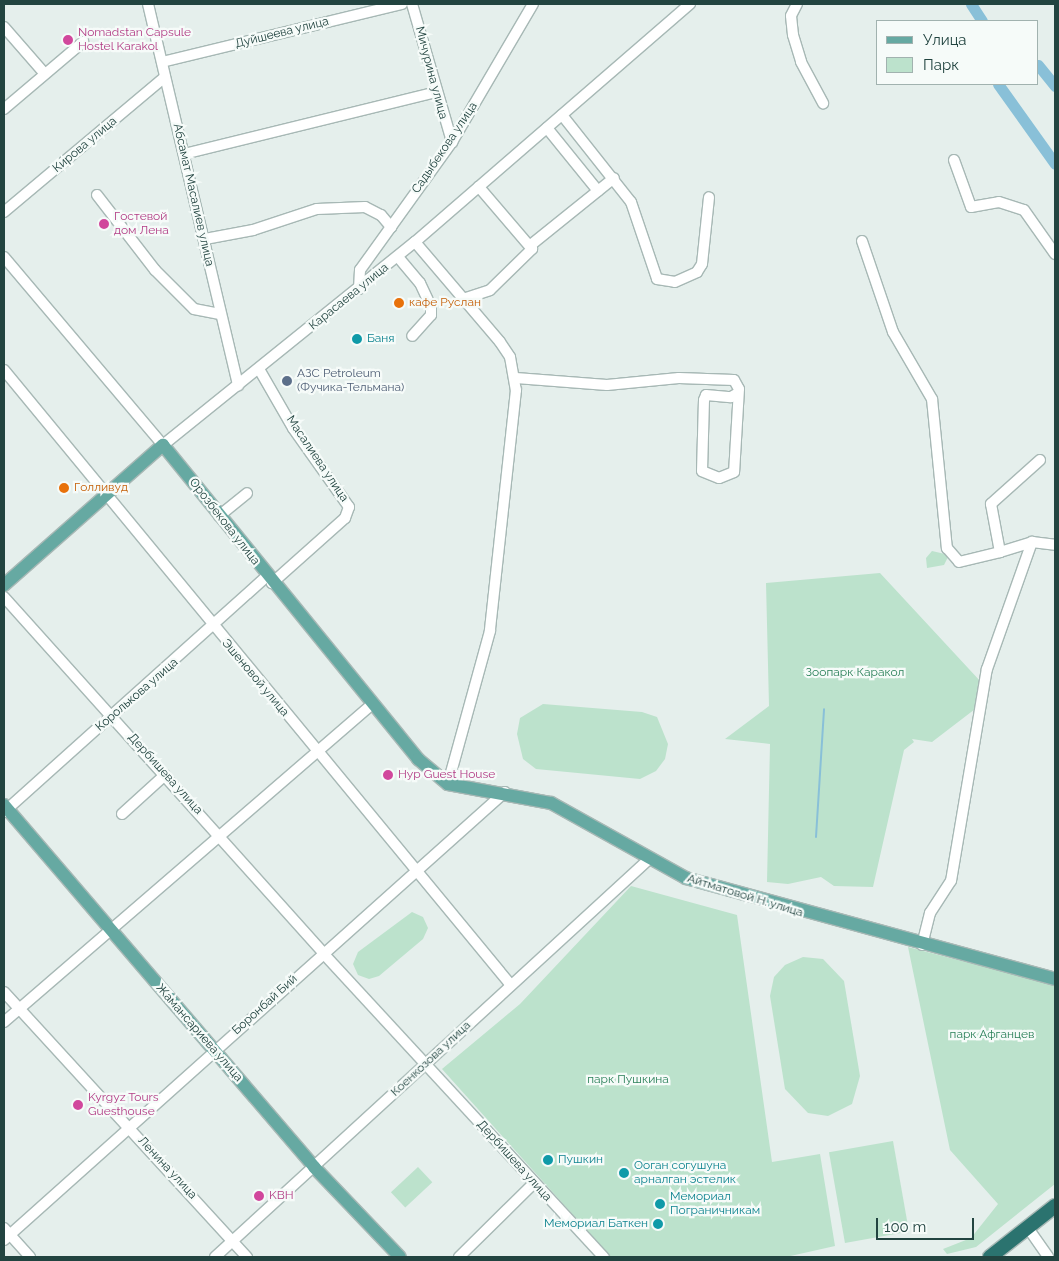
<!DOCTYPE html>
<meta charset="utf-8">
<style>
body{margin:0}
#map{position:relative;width:1059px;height:1261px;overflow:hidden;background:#e5efec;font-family:Raleway,sans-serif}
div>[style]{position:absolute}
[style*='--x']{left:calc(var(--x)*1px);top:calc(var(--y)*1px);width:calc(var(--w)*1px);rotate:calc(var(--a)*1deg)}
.green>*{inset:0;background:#bce2cc;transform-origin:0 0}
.stream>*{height:2px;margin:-1px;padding:0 1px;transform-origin:1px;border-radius:1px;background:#89c0d8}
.river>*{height:11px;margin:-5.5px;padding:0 5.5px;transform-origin:5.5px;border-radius:5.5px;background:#89c0d8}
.roads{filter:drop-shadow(1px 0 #a7b8b5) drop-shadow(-1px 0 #a7b8b5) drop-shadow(0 1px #a7b8b5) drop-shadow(0 -1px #a7b8b5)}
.minor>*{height:10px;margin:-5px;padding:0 5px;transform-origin:5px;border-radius:5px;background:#fff}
.major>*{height:12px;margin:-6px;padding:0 6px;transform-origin:6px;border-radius:6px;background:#66a9a2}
.highway>*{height:14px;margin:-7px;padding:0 7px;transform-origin:7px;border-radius:7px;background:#2b736f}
.dots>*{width:14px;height:14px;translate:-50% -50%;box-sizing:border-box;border:2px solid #f6fbf9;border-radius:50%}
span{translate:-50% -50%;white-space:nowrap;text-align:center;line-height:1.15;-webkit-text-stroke:4.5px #f6fbf9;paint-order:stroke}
.hotel-label{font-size:12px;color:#b23c85}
.left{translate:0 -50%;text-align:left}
.street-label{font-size:12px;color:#224440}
.food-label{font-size:12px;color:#c56008}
.culture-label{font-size:12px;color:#0d838f}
.right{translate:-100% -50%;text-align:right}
.service-label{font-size:12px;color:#4e5e75}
.park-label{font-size:12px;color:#287f57}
.frame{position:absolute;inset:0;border:5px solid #224440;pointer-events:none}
.legend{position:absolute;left:876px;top:20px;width:162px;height:65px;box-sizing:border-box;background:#f6fbf9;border:1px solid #a1b2af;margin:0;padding:6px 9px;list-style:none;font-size:15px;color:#224440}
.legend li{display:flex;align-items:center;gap:10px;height:25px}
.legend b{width:25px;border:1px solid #a1b2af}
.scale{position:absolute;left:876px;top:1218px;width:98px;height:22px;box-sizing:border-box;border:2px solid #224440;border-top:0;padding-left:6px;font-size:15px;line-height:18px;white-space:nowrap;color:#224440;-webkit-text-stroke:4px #f6fbf9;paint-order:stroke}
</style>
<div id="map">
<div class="green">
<div style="clip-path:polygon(932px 551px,949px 555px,944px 565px,927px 568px,926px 558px)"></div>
<div style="clip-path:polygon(880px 573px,981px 682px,979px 706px,932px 742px,912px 739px,914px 742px,904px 750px,873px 887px,834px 886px,821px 877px,788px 884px,767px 882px,770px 744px,725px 739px,769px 706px,766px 583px)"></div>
<div style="clip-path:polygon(543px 704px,642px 712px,657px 717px,668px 744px,665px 759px,656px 771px,640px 779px,536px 769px,523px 759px,517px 734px,520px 718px)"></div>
<div style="clip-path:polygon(631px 886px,737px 915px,772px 1162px,820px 1154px,835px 1246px,786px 1257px,611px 1257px,442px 1069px,520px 1004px)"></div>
<div style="clip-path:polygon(412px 912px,423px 917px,428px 928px,423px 939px,379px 976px,369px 979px,358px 975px,353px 964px,358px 952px)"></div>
<div style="clip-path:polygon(908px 947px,1055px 985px,1055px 1184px,976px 1247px,947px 1254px,943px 1249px,971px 1238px,998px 1204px,950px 1150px)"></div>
<div style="clip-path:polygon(803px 957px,823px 959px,844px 981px,860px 1076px,852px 1104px,828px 1116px,808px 1113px,785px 1089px,770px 996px,774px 977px,785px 965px)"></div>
<div style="left:893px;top:1141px;width:92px;height:65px;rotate:80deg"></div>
<div style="left:418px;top:1167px;width:21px;height:37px;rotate:47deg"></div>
</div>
<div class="stream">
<div style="--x:816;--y:837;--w:128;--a:-86.4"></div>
</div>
<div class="river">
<div style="--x:971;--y:4;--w:20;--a:57"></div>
<div style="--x:1038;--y:65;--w:27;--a:51"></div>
<div style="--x:998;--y:84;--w:98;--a:54.5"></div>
</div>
<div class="roads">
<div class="minor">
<div style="--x:148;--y:4;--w:392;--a:76.7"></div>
<div style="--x:412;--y:4;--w:144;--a:73.8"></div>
<div style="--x:797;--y:4;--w:13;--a:117"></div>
<div style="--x:791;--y:16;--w:19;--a:84"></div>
<div style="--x:793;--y:35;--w:28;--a:73"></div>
<div style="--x:801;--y:62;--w:47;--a:61.8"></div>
<div style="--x:4;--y:27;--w:62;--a:48.9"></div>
<div style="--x:162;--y:62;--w:247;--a:-13.6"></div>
<div style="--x:4;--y:109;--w:104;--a:-40.3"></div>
<div style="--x:562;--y:115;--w:111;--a:51.6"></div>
<div style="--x:631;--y:202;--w:81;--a:71.3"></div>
<div style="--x:657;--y:279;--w:18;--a:9"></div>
<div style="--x:675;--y:282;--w:24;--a:-24"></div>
<div style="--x:697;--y:272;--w:9;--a:-58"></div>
<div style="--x:702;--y:264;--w:67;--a:-84"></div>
<div style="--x:547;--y:128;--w:81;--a:51"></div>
<div style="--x:184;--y:154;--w:260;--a:-13.8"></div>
<div style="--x:954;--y:160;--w:50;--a:70.1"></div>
<div style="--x:971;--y:207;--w:28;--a:-10"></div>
<div style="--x:999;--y:202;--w:26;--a:18"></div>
<div style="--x:1024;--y:210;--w:54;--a:54.8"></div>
<div style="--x:97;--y:195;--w:95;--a:52.3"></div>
<div style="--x:155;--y:270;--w:55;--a:45"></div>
<div style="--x:194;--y:309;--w:25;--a:11"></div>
<div style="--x:4;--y:212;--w:210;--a:-40"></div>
<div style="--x:205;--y:239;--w:49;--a:-10.6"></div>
<div style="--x:253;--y:230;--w:67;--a:-18.2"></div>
<div style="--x:317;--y:209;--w:48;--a:-2.4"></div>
<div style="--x:365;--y:207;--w:18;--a:27"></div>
<div style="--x:381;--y:215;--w:16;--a:50"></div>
<div style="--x:862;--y:241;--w:96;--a:71.2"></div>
<div style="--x:893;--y:332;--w:78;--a:59.8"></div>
<div style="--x:932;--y:399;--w:150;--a:84.3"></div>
<div style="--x:947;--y:548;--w:18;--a:49"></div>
<div style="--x:959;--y:562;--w:42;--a:-13.7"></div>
<div style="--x:415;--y:242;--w:131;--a:49.6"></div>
<div style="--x:500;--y:342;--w:18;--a:56"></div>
<div style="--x:510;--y:357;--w:34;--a:80"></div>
<div style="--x:516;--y:390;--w:242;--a:96.2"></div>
<div style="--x:490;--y:631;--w:159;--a:105.4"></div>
<div style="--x:532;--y:244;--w:105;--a:-38.8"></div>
<div style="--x:4;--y:257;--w:246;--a:49.8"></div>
<div style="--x:163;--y:445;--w:324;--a:-38.9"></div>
<div style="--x:415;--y:242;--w:364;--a:-40.9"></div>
<div style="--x:398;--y:257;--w:34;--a:50"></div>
<div style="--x:420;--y:283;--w:26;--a:65"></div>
<div style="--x:431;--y:307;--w:8;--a:90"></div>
<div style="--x:431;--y:315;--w:28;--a:132"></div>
<div style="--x:359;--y:289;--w:19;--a:-87"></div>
<div style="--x:360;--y:270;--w:158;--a:-54.3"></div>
<div style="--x:452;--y:142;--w:160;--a:-59.6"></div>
<div style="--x:466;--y:298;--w:25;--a:-18"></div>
<div style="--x:490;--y:290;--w:59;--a:-44.3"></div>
<div style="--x:532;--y:249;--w:82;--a:-130.5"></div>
<div style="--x:259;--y:369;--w:68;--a:60"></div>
<div style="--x:293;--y:428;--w:97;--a:54.7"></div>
<div style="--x:349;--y:507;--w:12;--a:110"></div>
<div style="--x:345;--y:518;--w:98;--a:138.3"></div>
<div style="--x:4;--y:370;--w:796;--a:50.51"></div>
<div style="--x:516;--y:378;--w:91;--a:4.4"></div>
<div style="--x:607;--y:385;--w:72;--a:-5.6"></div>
<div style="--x:679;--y:378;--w:55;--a:2.1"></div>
<div style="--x:734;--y:380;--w:10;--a:61"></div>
<div style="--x:739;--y:389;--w:83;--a:93.4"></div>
<div style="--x:734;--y:472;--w:16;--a:158"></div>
<div style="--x:719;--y:478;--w:18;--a:-158"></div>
<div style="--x:702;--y:471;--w:71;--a:-88.4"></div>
<div style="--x:704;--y:400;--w:5;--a:-68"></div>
<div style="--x:706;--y:395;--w:25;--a:5"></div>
<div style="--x:731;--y:397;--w:8;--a:-30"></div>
<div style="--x:1040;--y:460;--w:66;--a:138.1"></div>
<div style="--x:991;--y:504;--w:49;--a:79.4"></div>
<div style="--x:1000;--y:552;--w:34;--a:-17"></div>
<div style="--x:1032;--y:542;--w:23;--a:7"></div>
<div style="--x:219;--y:516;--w:36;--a:-39"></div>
<div style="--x:4;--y:597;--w:478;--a:48.1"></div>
<div style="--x:323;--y:953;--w:414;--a:47.3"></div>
<div style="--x:4;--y:812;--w:353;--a:-41.9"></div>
<div style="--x:122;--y:814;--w:58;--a:-42.2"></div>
<div style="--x:922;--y:945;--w:33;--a:-76"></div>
<div style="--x:930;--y:913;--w:38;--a:-57"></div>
<div style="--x:951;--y:881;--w:215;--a:-80.4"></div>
<div style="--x:987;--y:669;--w:135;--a:-70.5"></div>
<div style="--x:4;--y:992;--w:360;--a:47.5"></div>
<div style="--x:4;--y:1022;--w:487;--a:-40.8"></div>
<div style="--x:4;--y:1228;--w:39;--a:48"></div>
<div style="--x:1028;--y:1228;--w:35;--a:55"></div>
<div style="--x:4;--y:1240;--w:672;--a:-41.8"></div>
<div style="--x:215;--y:1257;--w:586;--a:-42.51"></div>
<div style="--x:459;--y:1257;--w:104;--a:-44.6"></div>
</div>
<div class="major">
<div style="--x:4;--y:585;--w:212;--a:-41.4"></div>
<div style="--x:163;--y:445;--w:405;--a:50.9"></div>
<div style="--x:418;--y:759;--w:39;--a:40"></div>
<div style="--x:448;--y:784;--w:105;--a:10.5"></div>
<div style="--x:551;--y:803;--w:154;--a:29.1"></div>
<div style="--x:686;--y:878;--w:383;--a:15.3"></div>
<div style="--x:4;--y:805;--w:477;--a:49.4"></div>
<div style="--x:314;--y:1167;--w:124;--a:46.3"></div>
</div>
<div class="highway">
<div style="--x:990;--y:1257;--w:83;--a:-38.1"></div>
</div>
</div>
<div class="dots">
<div style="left:68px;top:40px;background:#d1479c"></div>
<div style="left:104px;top:224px;background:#d1479c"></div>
<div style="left:399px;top:303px;background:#e8710a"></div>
<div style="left:357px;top:339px;background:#0f9aa8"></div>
<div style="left:287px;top:381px;background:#5c6f8a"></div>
<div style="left:64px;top:488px;background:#e8710a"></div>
<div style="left:388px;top:775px;background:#d1479c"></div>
<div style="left:78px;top:1105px;background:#d1479c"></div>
<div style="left:548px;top:1160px;background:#0f9aa8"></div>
<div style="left:624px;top:1173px;background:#0f9aa8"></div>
<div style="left:259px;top:1196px;background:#d1479c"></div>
<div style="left:660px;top:1204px;background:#0f9aa8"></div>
<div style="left:658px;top:1224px;background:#0f9aa8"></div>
</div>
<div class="hotel-label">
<span class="left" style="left:78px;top:40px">Nomadstan Capsule<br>Hostel Karakol</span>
<span class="left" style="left:114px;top:224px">Гостевой<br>дом Лена</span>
<span class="left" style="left:398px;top:775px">Нур Guest House</span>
<span class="left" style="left:88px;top:1105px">Kyrgyz Tours<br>Guesthouse</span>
<span class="left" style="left:269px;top:1196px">KBH</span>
</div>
<div class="street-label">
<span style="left:282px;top:33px;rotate:-14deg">Дуйшеева улица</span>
<span style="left:431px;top:73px;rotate:75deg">Мичурина улица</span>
<span style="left:85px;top:145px;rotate:-40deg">Кирова улица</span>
<span style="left:445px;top:148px;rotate:-56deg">Садыбекова улица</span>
<span style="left:193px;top:195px;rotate:77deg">Абсамат Масалиев улица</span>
<span style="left:349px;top:297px;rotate:-39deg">Карасаева улица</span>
<span style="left:317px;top:459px;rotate:56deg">Масалиева улица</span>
<span style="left:224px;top:522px;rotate:52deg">Орозбекова улица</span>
<span style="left:255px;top:678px;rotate:50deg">Эшеновой улица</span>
<span style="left:137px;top:695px;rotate:-41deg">Королькова улица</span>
<span style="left:165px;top:774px;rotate:48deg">Дербишева улица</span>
<span style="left:745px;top:896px;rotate:17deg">Айтматовой Н. улица</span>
<span style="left:265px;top:1005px;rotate:-42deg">Боронбай Бий</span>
<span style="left:199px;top:1033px;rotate:49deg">Жамансариева улица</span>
<span style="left:431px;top:1059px;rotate:-43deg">Коенкозова улица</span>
<span style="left:514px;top:1161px;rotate:48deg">Дербишева улица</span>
<span style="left:167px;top:1168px;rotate:47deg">Ленина улица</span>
</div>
<div class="food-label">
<span class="left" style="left:409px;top:303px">кафе Руслан</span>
<span class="left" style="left:74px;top:488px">Голливуд</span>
</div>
<div class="culture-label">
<span class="left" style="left:367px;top:339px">Баня</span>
<span class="left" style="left:558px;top:1160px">Пушкин</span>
<span class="left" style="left:634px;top:1173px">Ооган согушуна<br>арналган эстелик</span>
<span class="left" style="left:670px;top:1204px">Мемориал<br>Пограничникам</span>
<span class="right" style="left:648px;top:1224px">Мемориал Баткен</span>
</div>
<div class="service-label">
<span class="left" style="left:297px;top:381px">АЗС Petroleum<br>(Фучика-Тельмана)</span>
</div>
<div class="park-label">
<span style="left:855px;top:673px">Зоопарк Каракол</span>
<span style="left:992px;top:1035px">парк Афганцев</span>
<span style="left:628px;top:1080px">парк Пушкина</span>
</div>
<div class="frame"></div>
<ul class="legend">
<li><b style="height:6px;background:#66a9a2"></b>Улица</li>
<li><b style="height:14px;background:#bce2cc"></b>Парк</li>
</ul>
<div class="scale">100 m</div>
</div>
